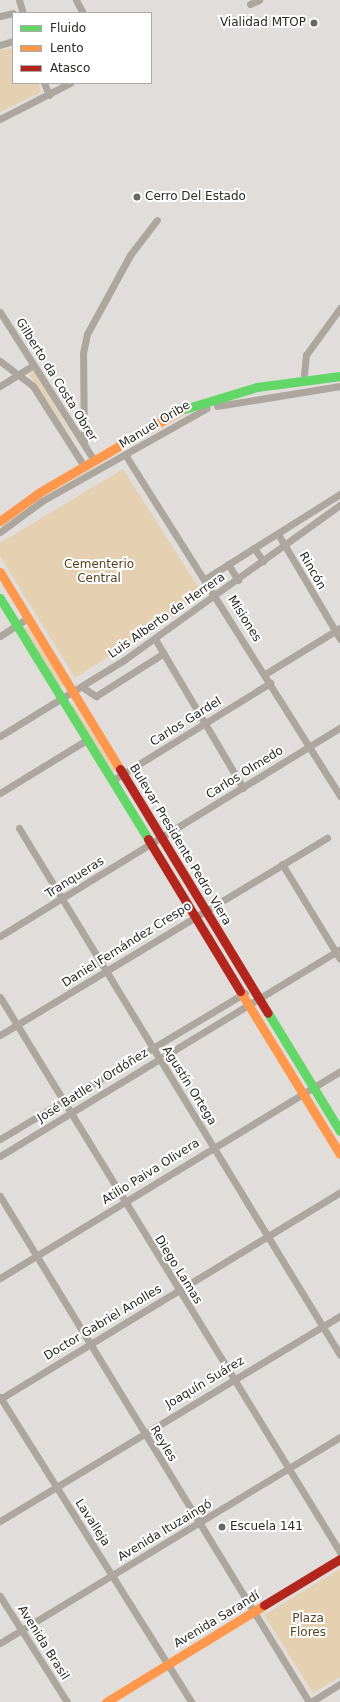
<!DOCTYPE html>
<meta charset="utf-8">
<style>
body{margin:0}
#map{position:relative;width:340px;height:1702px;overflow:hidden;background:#e0ddda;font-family:"DejaVu Sans",sans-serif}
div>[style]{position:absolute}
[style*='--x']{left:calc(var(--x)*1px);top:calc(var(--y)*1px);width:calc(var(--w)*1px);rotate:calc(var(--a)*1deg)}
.green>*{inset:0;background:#e5d0b1;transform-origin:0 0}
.street>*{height:7px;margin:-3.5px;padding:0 3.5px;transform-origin:3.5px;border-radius:3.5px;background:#aca69e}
.fast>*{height:9px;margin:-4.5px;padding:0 4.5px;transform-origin:4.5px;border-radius:4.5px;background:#63d668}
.slow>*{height:9px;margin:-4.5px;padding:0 4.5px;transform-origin:4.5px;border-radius:4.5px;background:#ff974d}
.jam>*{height:9px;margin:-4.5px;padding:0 4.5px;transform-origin:4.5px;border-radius:4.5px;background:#b3261e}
.dots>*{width:11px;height:11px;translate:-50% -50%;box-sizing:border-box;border:2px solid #fff;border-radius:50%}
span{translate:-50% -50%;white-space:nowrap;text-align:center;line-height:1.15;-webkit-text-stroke:4px #fff;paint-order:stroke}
.poi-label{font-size:12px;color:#2b2927}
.right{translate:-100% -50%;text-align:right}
.left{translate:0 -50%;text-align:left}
.street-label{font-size:12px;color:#2b2927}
.park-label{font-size:12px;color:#574321}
.legend{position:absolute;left:12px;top:12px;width:140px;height:72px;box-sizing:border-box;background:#fff;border:1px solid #aaa9a9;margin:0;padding:5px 7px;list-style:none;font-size:12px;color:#2b2927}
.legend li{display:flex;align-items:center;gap:8px;height:20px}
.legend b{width:20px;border:1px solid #aaa9a9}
</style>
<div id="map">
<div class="green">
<div style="clip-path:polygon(13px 48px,13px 83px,38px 83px,41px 92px,0 112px,0 50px)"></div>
<div style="clip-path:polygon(31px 371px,34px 372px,78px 445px,30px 376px)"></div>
<div style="clip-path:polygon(123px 469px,203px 595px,75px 678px,0 556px,0 543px)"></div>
<div style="left:27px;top:627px;width:69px;height:4px;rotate:57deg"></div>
<div style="clip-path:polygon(73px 704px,115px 769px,113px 772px,71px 705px)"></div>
<div style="clip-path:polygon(340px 1569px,340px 1677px,313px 1693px,264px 1615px)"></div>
</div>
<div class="street">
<div style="--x:19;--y:0;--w:14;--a:73"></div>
<div style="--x:76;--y:0;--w:15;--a:62"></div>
<div style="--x:250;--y:4;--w:10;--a:-24"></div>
<div style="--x:0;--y:16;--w:13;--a:-13"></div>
<div style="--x:0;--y:45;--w:14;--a:-17"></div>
<div style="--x:44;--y:83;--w:13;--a:67"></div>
<div style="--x:0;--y:119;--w:79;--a:-27.2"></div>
<div style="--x:0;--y:312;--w:175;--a:57.6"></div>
<div style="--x:0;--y:361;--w:41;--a:37.1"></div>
<div style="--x:33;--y:386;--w:95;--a:57.5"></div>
<div style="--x:304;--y:374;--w:19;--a:-84"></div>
<div style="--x:306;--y:355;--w:58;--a:-54.1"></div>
<div style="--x:0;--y:386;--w:39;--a:-32"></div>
<div style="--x:217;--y:406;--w:125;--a:-9.2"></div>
<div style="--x:84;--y:444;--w:91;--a:-90.6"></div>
<div style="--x:83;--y:353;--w:19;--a:-78"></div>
<div style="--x:87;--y:334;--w:90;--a:-61.4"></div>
<div style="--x:130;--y:255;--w:44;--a:-52.4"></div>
<div style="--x:126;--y:456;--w:402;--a:57.8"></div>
<div style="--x:0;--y:532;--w:52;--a:-36.4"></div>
<div style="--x:42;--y:501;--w:189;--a:-29.4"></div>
<div style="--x:278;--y:534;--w:122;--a:59.4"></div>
<div style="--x:254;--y:548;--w:16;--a:55"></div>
<div style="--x:228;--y:564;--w:19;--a:58"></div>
<div style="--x:205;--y:579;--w:160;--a:-32.2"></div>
<div style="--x:0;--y:636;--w:33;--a:-33"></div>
<div style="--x:155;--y:639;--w:173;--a:59.4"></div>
<div style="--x:265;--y:674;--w:88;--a:-31.5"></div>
<div style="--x:82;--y:687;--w:17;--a:33"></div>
<div style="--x:96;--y:696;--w:80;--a:-32.3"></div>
<div style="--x:0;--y:736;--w:145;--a:-31.5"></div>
<div style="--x:124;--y:660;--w:266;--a:-35.7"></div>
<div style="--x:113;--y:780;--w:185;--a:-31.7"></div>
<div style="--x:0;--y:793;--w:103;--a:-31.5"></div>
<div style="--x:19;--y:828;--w:617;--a:58.65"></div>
<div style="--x:282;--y:864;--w:111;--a:58.6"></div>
<div style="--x:0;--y:936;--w:399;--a:-31.5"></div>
<div style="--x:0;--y:997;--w:651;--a:58.51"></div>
<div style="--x:0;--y:1035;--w:382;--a:-31.1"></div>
<div style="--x:0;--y:1139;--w:285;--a:-30.8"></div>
<div style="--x:0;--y:1156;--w:398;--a:-31.3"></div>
<div style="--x:0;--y:1196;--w:593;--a:58.59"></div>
<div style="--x:0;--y:1278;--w:398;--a:-31.3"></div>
<div style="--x:0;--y:1397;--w:360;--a:57.9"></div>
<div style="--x:0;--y:1399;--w:398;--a:-31.3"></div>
<div style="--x:0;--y:1521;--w:397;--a:-31.1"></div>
<div style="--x:0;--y:1596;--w:125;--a:57.7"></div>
<div style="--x:0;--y:1643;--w:398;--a:-31.2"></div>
<div style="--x:311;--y:1702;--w:34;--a:-32"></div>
</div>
<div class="fast">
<div style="--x:181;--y:410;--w:79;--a:-16.8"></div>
<div style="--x:257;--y:387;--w:84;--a:-7.5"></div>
<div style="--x:0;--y:598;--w:283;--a:58.4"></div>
<div style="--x:268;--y:1013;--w:138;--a:58.6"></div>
</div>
<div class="slow">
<div style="--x:0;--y:521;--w:49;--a:-35.9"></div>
<div style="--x:40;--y:492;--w:163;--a:-30.2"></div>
<div style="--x:0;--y:572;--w:231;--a:58.7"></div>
<div style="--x:240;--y:991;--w:191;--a:58.5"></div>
<div style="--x:106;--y:1702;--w:185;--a:-31.5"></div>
</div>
<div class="jam">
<div style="--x:120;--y:769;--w:285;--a:58.8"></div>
<div style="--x:148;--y:839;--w:178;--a:58.8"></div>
<div style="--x:264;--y:1605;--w:89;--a:-31.2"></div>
</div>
<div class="dots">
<div style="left:314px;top:23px;background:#6a6866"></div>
<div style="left:137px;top:197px;background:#6a6866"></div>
<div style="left:222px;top:1527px;background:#6a6866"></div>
</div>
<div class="poi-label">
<span class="right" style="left:306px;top:23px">Vialidad MTOP</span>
<span class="left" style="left:145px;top:197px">Cerro Del Estado</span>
<span class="left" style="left:230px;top:1527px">Escuela 141</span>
</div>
<div class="street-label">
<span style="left:56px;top:380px;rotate:58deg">Gilberto da Costa Obrer</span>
<span style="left:155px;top:425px;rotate:-31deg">Manuel Oribe</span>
<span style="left:312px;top:571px;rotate:60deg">Rincón</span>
<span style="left:167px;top:616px;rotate:-35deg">Luis Alberto de Herrera</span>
<span style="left:244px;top:619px;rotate:58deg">Misiones</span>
<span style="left:186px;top:722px;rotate:-32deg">Carlos Gardel</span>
<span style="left:245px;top:773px;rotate:-32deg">Carlos Olmedo</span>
<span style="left:180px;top:845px;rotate:59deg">Bulevar Presidente Pedro Viera</span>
<span style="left:75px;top:878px;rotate:-32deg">Tranqueras</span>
<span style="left:127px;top:945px;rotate:-32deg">Daniel Fernández Crespo</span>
<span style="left:93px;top:1086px;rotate:-32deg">José Batlle y Ordóñez</span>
<span style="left:189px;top:1086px;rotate:58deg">Agustín Ortega</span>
<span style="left:151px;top:1172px;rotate:-32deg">Atilio Paiva Olivera</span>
<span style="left:178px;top:1270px;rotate:58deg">Diego Lamas</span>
<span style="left:103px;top:1323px;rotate:-31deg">Doctor Gabriel Anolles</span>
<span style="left:205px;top:1383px;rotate:-31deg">Joaquín Suárez</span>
<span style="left:163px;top:1444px;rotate:59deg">Reyles</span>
<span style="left:92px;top:1523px;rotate:57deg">Lavalleja</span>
<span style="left:165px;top:1531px;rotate:-31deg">Avenida Ituzaingó</span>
<span style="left:217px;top:1620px;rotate:-31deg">Avenida Sarandí</span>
<span style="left:43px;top:1643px;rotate:58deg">Avenida Brasil</span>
</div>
<div class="park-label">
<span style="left:99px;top:572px">Cementerio<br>Central</span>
<span style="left:308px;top:1626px">Plaza<br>Flores</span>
</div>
<ul class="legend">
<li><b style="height:5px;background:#63d668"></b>Fluido</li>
<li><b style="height:5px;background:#ff974d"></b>Lento</li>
<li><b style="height:5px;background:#b3261e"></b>Atasco</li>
</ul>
</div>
